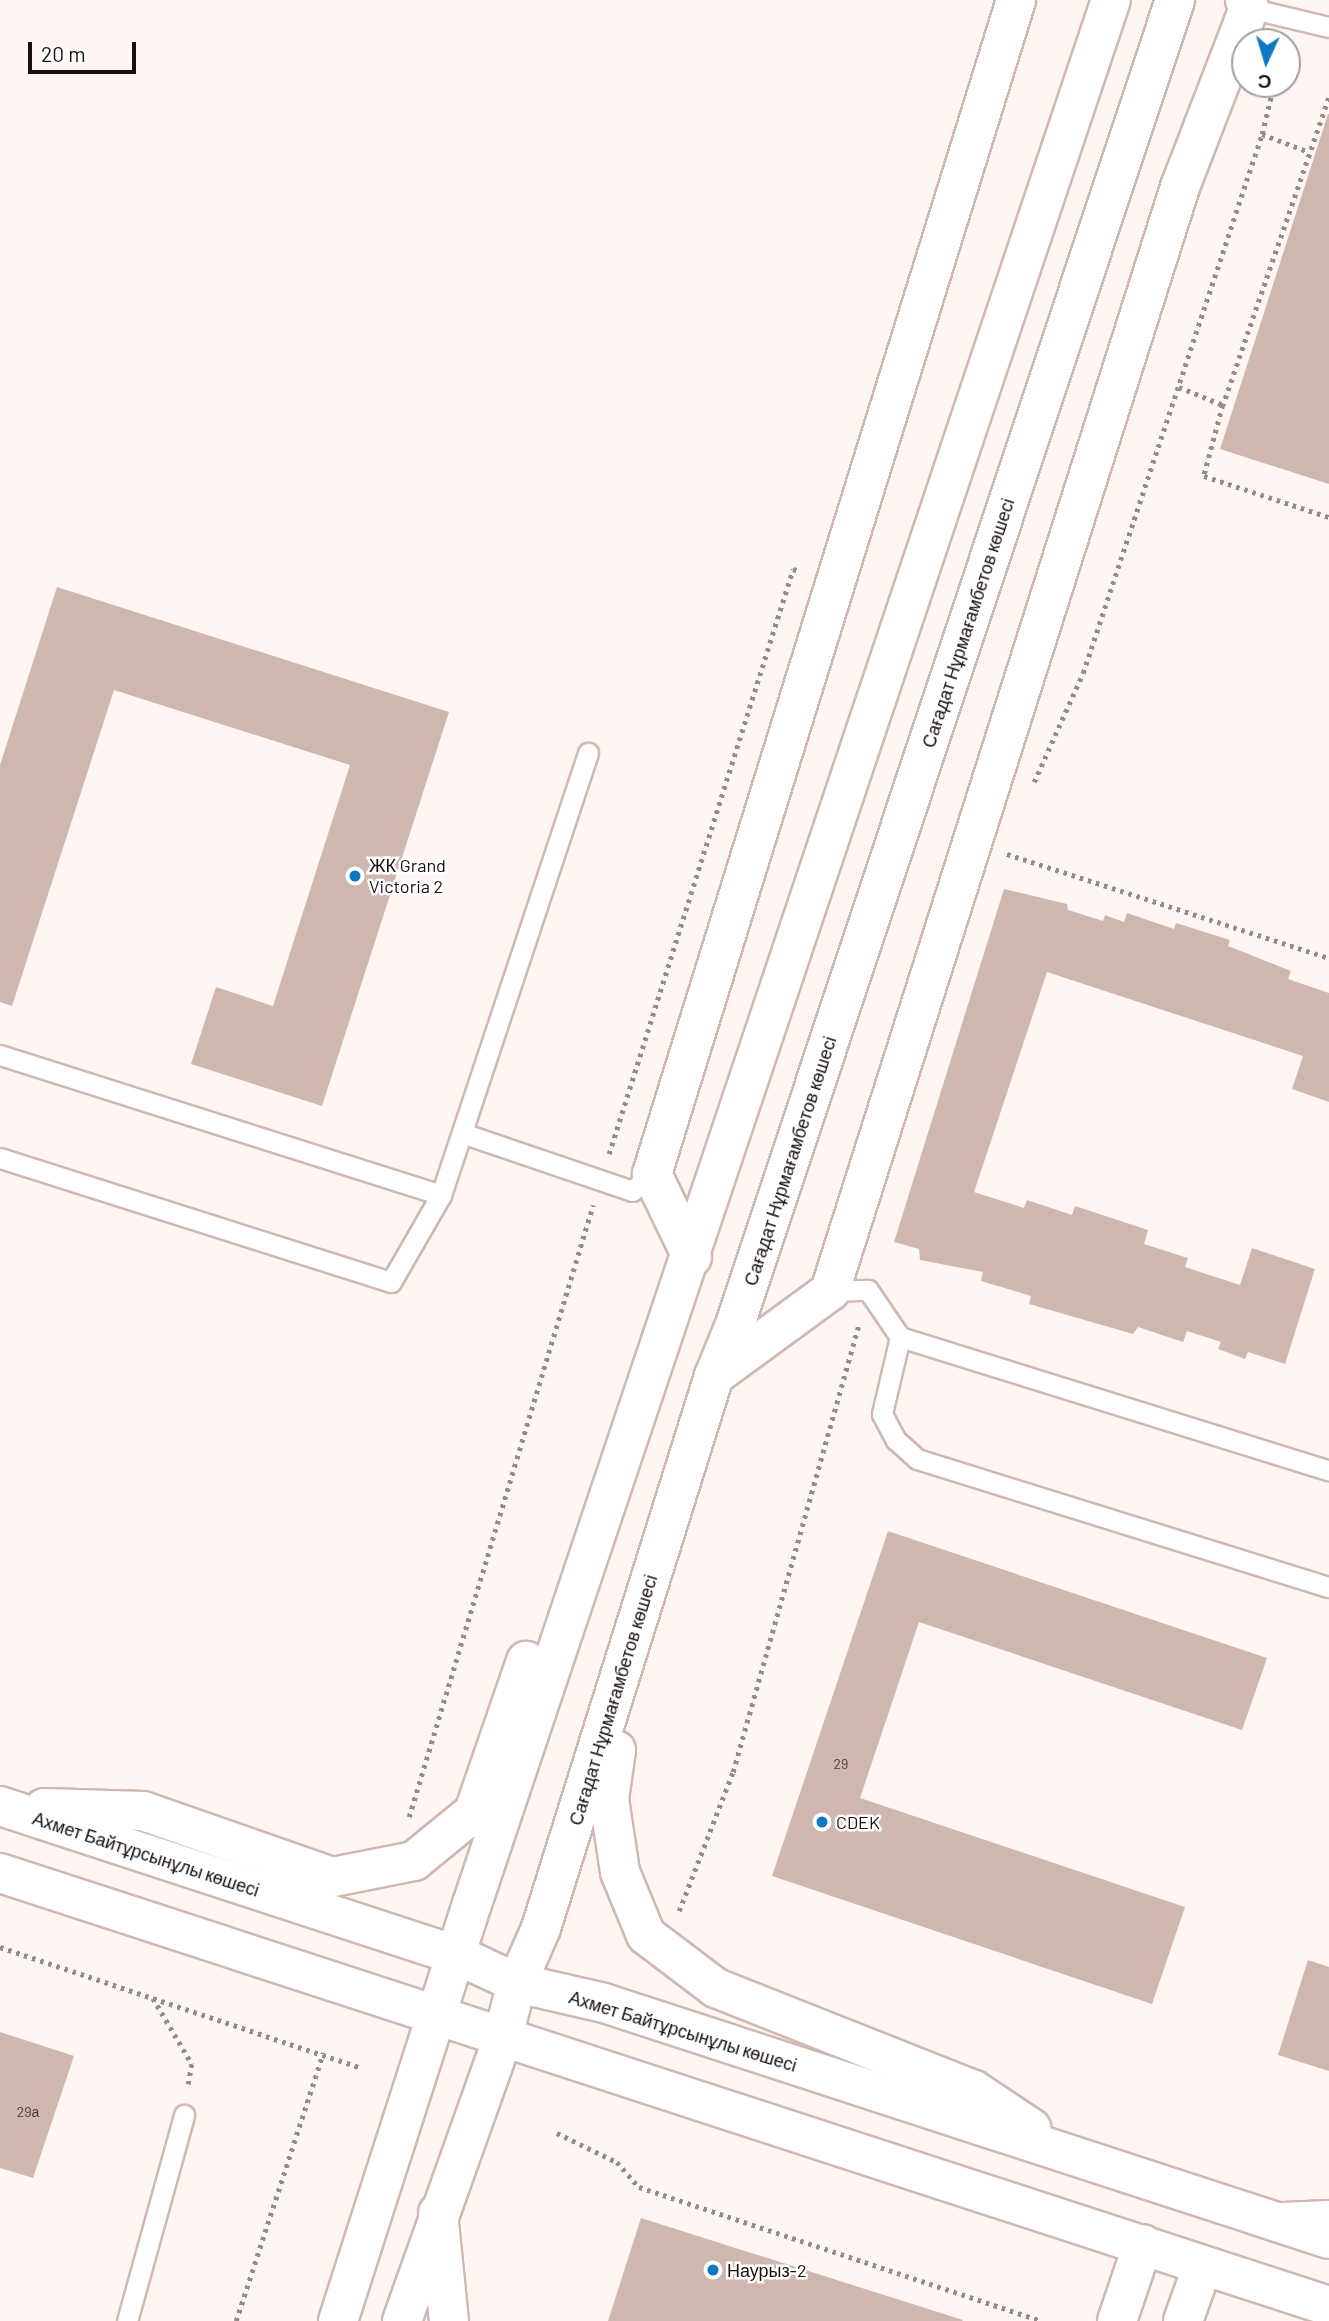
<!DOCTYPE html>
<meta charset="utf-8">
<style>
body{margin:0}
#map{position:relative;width:1329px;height:2321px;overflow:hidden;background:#fff5f2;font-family:Barlow,sans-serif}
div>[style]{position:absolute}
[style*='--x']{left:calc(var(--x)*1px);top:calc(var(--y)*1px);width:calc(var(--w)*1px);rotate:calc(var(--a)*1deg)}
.building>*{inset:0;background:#cfb7b0}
.path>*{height:4.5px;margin-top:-2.25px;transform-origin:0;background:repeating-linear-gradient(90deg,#958b89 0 3.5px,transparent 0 8.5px)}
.roads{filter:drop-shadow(2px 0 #cfb8b1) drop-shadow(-2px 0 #cfb8b1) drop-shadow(0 2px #cfb8b1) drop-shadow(0 -2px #cfb8b1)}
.service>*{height:19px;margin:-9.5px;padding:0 9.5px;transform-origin:9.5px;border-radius:9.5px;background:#fff}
.minor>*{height:38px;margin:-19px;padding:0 19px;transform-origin:19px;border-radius:19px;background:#fff}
.tertiary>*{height:38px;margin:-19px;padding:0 19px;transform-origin:19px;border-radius:19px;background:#fff}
.dots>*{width:19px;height:19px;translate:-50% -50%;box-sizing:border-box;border:4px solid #fff;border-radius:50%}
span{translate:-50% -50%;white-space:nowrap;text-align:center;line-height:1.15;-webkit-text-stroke:5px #fff;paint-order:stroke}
.number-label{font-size:14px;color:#463a36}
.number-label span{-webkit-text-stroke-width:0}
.street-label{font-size:18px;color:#19100e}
.poi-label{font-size:18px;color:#19100e}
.left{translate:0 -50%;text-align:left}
.north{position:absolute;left:1231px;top:28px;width:70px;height:70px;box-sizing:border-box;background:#fff;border:2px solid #a39f9f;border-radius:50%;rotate:184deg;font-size:19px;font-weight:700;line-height:28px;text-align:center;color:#19100e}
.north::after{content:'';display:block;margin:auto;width:24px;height:32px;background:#0d79c4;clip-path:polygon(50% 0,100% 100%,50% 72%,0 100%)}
.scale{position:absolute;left:28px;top:42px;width:108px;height:32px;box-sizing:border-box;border:4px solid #19100e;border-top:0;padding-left:9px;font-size:21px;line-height:24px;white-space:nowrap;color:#19100e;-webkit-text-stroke:5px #fff;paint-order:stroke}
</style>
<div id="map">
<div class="building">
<div style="clip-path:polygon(1328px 114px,1329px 114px,1329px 484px,1220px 449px)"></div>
<div style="clip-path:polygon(57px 587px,449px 712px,322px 1106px,191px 1064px,216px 987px,273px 1006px,350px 765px,114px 690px,12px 1006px,0 1002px,0 765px)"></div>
<div style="clip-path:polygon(1004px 889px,1067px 904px,1068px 910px,1103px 921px,1105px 915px,1124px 922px,1127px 913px,1174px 929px,1176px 923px,1230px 940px,1228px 946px,1291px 971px,1288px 979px,1329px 993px,1329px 1102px,1292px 1089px,1303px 1056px,1047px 972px,974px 1192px,1024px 1208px,1027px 1200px,1072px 1215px,1075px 1206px,1148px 1230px,1144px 1244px,1188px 1258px,1185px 1267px,1240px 1285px,1252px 1248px,1315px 1269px,1285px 1364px,1248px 1352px,1245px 1359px,1218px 1349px,1221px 1342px,1187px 1331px,1183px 1342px,1138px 1327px,1133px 1334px,1029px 1304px,1031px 1296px,981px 1281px,983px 1272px,920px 1260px,919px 1249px,894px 1242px)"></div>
<div style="clip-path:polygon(888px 1531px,1267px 1658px,1242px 1730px,919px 1622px,860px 1798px,1185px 1907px,1152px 2004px,772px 1876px)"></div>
<div style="clip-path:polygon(1308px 1960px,1329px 1967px,1329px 2071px,1278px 2055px)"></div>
<div style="clip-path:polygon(0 2032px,74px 2056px,33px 2178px,0 2168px)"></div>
<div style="clip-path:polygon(641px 2218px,963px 2320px,962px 2321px,608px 2321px)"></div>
</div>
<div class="path">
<div style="--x:1329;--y:98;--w:325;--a:109"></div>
<div style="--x:1223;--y:405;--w:73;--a:105"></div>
<div style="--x:1204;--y:476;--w:132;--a:18.2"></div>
<div style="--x:1262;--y:134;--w:50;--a:21"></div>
<div style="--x:1179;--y:387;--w:48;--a:22.2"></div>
<div style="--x:1034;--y:782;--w:120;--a:-65.8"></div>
<div style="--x:1083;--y:673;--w:568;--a:-71.63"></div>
<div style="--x:1262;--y:134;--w:51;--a:-76.5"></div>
<div style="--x:1007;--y:854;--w:338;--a:17.9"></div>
<div style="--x:609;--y:1154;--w:613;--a:-72.54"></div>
<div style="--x:793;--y:569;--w:7;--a:16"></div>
<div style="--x:409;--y:1817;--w:639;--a:-73.27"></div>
<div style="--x:679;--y:1911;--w:149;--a:-68.8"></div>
<div style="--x:733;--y:1772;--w:463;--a:-74.3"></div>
<div style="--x:0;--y:1947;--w:381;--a:18.5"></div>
<div style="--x:153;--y:1998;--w:77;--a:59.4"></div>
<div style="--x:192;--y:2064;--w:23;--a:100"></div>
<div style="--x:557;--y:2133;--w:67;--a:25.8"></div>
<div style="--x:617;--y:2162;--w:33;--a:49"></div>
<div style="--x:639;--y:2187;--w:425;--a:18.4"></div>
<div style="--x:236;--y:2321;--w:282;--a:-72"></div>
</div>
<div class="roads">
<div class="service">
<div style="--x:1249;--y:8;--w:82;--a:13.4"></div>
<div style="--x:0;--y:1055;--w:463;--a:17.6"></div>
<div style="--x:462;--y:1133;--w:180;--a:18.8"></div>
<div style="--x:632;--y:1191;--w:26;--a:-40"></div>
<div style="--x:0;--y:1158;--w:410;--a:17.6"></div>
<div style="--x:391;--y:1282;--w:100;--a:-60.1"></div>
<div style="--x:441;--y:1195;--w:466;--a:-71.6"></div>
<div style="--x:830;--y:1291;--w:38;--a:-2"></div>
<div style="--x:868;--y:1290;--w:57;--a:55.8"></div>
<div style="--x:900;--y:1337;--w:79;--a:103.2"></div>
<div style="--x:882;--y:1414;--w:30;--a:62"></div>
<div style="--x:896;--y:1440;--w:28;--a:42"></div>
<div style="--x:917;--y:1459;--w:431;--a:17.3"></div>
<div style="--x:900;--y:1337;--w:449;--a:17.3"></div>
<div style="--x:1281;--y:2212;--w:48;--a:-2.4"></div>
<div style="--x:127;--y:2321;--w:214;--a:-74.5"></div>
</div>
<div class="minor">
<div style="--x:692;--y:1257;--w:92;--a:-115.7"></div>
<div style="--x:652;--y:1174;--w:1229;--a:-72.77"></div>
<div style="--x:714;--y:1376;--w:144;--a:-36.2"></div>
<div style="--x:830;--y:1291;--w:1158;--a:-72.41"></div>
<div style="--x:1180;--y:187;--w:192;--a:-68.9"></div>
<div style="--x:1249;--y:8;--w:9;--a:-117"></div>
<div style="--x:438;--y:2213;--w:109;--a:84.2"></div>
<div style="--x:1117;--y:2321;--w:81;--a:-71.3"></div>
<div style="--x:1183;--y:2321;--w:59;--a:-70.3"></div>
</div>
<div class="tertiary">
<div style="--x:616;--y:1750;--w:49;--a:98.1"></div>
<div style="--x:609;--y:1799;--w:74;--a:81.4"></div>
<div style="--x:620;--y:1872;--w:68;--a:67.6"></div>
<div style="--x:646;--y:1935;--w:88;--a:37.1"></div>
<div style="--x:716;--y:1988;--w:277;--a:21.6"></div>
<div style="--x:974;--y:2090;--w:69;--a:33.7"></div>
<div style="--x:0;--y:1806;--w:481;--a:18.1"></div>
<div style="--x:457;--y:1955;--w:66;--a:25"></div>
<div style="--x:517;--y:1983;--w:89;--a:12.9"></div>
<div style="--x:604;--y:2003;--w:762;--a:18.03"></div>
<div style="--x:44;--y:1808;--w:99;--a:1.7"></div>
<div style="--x:143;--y:1811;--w:201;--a:19.2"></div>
<div style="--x:333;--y:1877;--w:83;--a:-11.2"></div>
<div style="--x:414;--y:1861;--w:77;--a:-39.2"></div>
<div style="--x:474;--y:1812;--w:160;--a:-71"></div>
<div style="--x:0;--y:1873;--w:1398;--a:18.05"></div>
<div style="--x:338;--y:2321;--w:438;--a:-72.2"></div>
<div style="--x:472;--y:1904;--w:2008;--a:-71.45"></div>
<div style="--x:402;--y:2321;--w:298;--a:-70.4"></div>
<div style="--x:502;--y:2040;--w:59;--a:-75.3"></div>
<div style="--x:517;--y:1983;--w:60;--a:-66.4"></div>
<div style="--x:541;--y:1928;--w:578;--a:-72.6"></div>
<div style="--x:714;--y:1376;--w:58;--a:-67.8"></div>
<div style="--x:736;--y:1322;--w:1393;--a:-71.63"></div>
</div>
</div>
<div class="dots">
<div style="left:355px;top:876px;background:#0d79c4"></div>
<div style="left:822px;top:1822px;background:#0d79c4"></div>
<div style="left:713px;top:2270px;background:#0d79c4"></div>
</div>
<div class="number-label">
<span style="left:841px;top:1764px">29</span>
<span style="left:28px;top:2112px">29а</span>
</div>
<div class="street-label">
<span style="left:968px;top:623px;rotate:-72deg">Сағадат Нұрмағамбетов көшесі</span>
<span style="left:790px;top:1161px;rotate:-72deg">Сағадат Нұрмағамбетов көшесі</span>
<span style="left:613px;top:1700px;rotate:-73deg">Сағадат Нұрмағамбетов көшесі</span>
<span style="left:146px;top:1854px;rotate:18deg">Ахмет Байтұрсынұлы көшесі</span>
<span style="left:683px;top:2031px;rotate:17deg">Ахмет Байтұрсынұлы көшесі</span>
</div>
<div class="poi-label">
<span class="left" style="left:369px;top:876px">ЖК Grand<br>Victoria 2</span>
<span class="left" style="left:836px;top:1822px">CDEK</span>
<span class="left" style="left:727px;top:2270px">Наурыз-2</span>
</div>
<div class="north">С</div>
<div class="scale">20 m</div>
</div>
